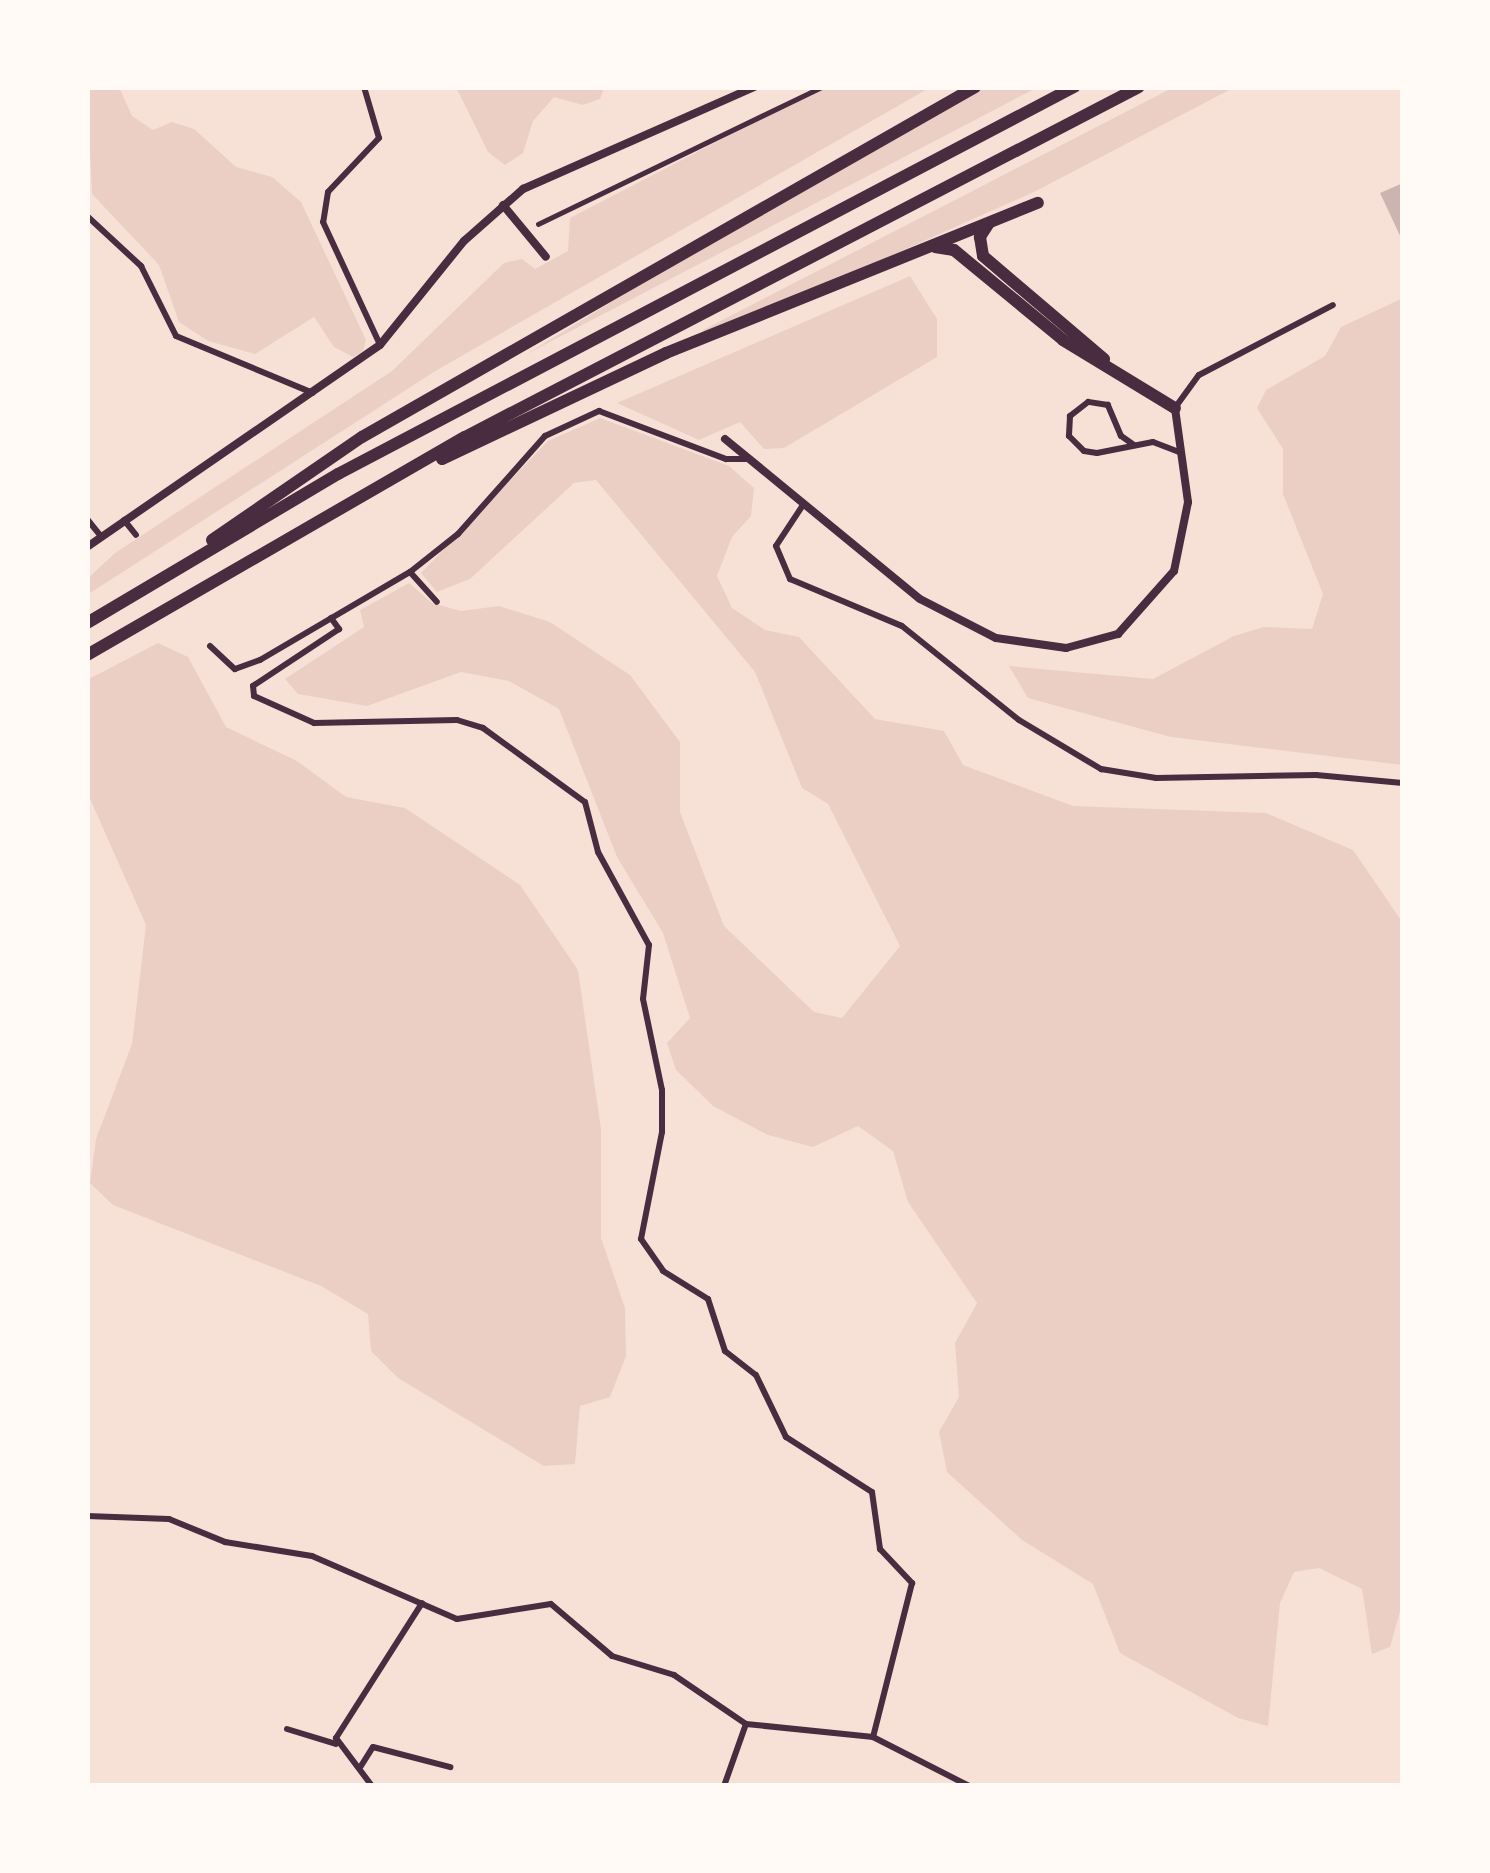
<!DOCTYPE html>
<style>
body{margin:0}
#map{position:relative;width:1490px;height:1873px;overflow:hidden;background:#f7e1d7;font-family:Georgia,serif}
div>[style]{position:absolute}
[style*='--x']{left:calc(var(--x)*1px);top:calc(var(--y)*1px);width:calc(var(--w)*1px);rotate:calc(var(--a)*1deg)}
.green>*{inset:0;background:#ebcfc5}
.building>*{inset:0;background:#ccb4b1}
.pedestrian>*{height:4.5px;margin:-2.25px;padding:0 2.25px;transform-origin:2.25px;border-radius:2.25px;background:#4a2c40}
.minor>*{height:6px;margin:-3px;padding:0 3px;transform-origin:3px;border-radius:3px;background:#4a2c40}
.tertiary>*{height:8px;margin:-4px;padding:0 4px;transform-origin:4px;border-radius:4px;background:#4a2c40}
.motorway>*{height:12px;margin:-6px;padding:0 6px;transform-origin:6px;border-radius:6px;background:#4a2c40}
span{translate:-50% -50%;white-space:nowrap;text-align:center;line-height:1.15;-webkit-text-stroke:9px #fffaf5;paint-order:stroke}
.frame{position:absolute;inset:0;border:90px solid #fffaf5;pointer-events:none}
</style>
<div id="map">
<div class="green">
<div style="clip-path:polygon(87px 87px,119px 87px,132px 116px,153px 130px,172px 122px,194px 129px,236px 167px,272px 177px,301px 202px,366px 340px,363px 351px,353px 357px,334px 347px,314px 317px,255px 354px,208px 341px,179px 322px,159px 265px,92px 194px)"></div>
<div style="clip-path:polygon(456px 87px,604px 87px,600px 99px,583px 105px,554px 97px,533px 121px,523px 153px,505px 165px,488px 152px)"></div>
<div style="clip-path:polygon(822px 87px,931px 87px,437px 370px,87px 595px,87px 579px,115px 553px,392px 371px,504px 263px,522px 259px,535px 269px,568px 251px,570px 218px)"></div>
<div style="clip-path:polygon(985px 87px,1038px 87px,525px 355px,644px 282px)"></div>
<div style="clip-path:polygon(1174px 87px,1235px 87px,1036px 191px,706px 338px,703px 330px)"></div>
<div style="clip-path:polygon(910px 276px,937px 319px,937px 357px,784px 448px,764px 449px,740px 422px,699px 440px,617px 403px)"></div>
<div style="clip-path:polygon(1403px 298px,1403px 765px,1171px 737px,1028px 698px,1009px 666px,1153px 679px,1234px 636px,1264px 627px,1312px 629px,1323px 594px,1283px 494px,1283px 449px,1257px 408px,1266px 390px,1325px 356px,1341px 327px)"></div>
<div style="clip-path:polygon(600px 418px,729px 466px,754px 488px,751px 516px,732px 537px,717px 576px,732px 608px,765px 630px,799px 637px,875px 719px,944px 731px,963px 765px,1073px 806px,1266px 813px,1353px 850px,1403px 923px,1403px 1601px,1390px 1647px,1372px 1654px,1362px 1589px,1319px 1568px,1294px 1572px,1280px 1603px,1268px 1726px,1238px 1718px,1120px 1653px,1093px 1584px,1022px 1540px,947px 1472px,939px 1432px,959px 1397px,955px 1343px,977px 1303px,908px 1202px,893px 1151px,858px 1126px,813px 1147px,768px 1135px,713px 1106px,676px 1070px,667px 1043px,690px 1018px,680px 987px,663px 933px,617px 857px,559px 709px,509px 681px,461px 672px,367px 706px,298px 694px,285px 679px,364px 627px,360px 610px,409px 583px,432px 603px,461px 611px,499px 606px,550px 622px,630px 675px,680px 742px,680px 812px,724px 926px,814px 1012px,842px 1018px,900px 946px,828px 804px,802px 788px,755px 672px,596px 480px,574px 483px,470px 579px,437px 592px,421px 573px,548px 441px)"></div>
<div style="clip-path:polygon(158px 643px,188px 657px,226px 727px,297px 761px,346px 797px,405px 808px,520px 885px,578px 970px,601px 1129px,601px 1238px,625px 1308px,626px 1356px,610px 1397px,580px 1406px,575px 1464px,544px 1466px,398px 1378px,371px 1351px,368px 1314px,321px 1286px,113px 1205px,90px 1183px,96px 1139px,132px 1044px,146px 925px,87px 792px,87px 680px)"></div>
</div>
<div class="building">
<div style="clip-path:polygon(1403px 183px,1403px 242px,1380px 193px)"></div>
</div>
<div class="pedestrian">
<div style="--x:538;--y:224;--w:315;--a:-25.8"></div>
</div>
<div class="minor">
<div style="--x:364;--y:87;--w:53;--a:73.6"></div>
<div style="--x:379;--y:138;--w:74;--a:133.4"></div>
<div style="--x:328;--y:192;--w:30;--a:99"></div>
<div style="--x:323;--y:222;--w:136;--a:65.1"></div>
<div style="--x:87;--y:216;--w:74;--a:42.8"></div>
<div style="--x:141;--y:266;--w:78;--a:63.4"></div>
<div style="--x:176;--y:336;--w:148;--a:22.6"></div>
<div style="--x:1177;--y:405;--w:37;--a:-54"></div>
<div style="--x:1199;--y:375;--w:151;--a:-27.6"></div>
<div style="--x:1134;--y:445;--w:16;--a:-145"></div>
<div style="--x:1121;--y:436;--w:34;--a:-113"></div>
<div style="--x:1108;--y:405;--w:20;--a:-171"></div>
<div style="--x:1088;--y:402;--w:23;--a:142"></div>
<div style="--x:1070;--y:416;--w:20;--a:93"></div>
<div style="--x:1069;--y:436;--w:21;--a:45"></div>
<div style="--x:1084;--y:451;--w:13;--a:9"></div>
<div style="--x:1097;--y:453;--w:57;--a:-11.1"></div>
<div style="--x:1153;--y:442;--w:30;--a:21"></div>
<div style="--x:803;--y:505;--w:49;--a:123.4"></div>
<div style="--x:776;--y:546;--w:36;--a:67"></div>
<div style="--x:790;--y:579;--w:121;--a:22.8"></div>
<div style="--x:902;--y:626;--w:150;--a:38.8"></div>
<div style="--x:1019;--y:720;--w:96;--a:30.9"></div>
<div style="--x:1101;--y:769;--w:56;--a:9.3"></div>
<div style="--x:1156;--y:778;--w:160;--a:-1.1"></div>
<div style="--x:1316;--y:775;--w:87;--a:5.3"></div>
<div style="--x:87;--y:519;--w:22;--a:51"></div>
<div style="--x:124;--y:520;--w:19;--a:51"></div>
<div style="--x:410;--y:572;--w:40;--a:48"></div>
<div style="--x:331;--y:618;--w:14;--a:54"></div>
<div style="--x:339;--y:629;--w:103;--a:146.5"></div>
<div style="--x:253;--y:686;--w:10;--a:84"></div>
<div style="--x:254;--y:696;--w:66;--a:24.2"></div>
<div style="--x:314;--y:723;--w:143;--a:-1.2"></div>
<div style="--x:457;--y:720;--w:27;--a:17"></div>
<div style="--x:483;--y:728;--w:126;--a:36"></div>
<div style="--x:585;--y:802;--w:52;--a:75.4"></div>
<div style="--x:598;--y:852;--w:106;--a:61.3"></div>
<div style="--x:649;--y:945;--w:54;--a:96.3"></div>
<div style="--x:643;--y:999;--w:93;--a:78.2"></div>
<div style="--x:662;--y:1090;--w:42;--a:90"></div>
<div style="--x:662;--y:1132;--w:109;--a:101.1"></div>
<div style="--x:641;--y:1239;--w:39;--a:55"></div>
<div style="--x:663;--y:1271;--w:53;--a:31.9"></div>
<div style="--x:708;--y:1299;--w:55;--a:71.9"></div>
<div style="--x:725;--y:1351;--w:39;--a:38"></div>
<div style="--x:756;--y:1375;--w:69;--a:64.2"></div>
<div style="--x:786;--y:1437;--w:102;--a:32.6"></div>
<div style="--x:872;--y:1492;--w:58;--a:82"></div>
<div style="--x:880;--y:1549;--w:47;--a:46.7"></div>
<div style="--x:912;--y:1583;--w:159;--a:104.2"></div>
<div style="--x:210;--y:646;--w:34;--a:43"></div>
<div style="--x:235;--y:669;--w:27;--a:-20"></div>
<div style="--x:260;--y:660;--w:174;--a:-30.4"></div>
<div style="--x:410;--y:572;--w:61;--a:-38.4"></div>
<div style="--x:458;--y:534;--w:131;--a:-48.4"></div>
<div style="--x:545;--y:436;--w:60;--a:-24.8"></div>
<div style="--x:599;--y:411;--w:136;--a:20.7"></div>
<div style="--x:726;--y:459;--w:20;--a:0"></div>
<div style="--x:87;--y:1516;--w:82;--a:2.1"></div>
<div style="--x:169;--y:1519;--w:61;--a:22.3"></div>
<div style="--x:225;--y:1542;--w:88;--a:9.1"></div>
<div style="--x:312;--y:1556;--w:158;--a:23.5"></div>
<div style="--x:457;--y:1619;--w:95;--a:-9.1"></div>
<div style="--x:551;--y:1604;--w:80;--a:40.4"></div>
<div style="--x:612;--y:1656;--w:65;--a:17"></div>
<div style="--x:674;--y:1675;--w:87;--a:34.2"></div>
<div style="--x:746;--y:1724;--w:128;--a:5.8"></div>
<div style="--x:873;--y:1737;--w:108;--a:27"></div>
<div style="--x:287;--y:1729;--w:51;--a:17"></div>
<div style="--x:361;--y:1766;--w:22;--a:-58"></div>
<div style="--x:373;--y:1747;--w:80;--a:14.6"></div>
<div style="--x:372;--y:1786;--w:60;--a:-126.9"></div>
<div style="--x:336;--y:1738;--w:160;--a:-57.5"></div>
<div style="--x:724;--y:1786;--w:66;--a:-70.5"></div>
</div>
<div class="tertiary">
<div style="--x:503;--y:205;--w:67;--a:50.4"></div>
<div style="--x:725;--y:439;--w:252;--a:39.4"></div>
<div style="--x:920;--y:599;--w:85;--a:27.2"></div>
<div style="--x:996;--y:638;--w:71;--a:8.1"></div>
<div style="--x:1066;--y:648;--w:54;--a:-15.1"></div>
<div style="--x:1118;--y:634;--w:84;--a:-48.4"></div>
<div style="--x:1174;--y:571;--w:70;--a:-78.5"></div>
<div style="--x:1188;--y:502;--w:95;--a:-97.9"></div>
<div style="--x:87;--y:547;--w:356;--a:-34.6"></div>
<div style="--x:380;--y:345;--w:134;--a:-51.1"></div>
<div style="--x:464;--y:241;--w:79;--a:-41.4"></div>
<div style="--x:523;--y:189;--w:253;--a:-23.8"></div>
</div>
<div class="motorway">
<div style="--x:989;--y:223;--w:17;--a:123"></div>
<div style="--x:980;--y:237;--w:19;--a:81"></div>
<div style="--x:983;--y:256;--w:159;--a:40.4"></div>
<div style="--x:935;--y:247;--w:19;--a:9"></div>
<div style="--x:954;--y:250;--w:141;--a:39.5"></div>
<div style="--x:1063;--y:340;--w:131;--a:31.3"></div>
<div style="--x:442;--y:459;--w:248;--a:-25.3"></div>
<div style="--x:666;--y:353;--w:401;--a:-22"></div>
<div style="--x:212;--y:540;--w:182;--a:-34.5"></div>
<div style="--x:362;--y:437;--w:706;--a:-29.72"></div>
<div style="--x:87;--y:623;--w:292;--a:-30.7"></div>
<div style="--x:338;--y:474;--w:832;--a:-27.74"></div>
<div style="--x:87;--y:655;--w:436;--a:-30"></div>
<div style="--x:465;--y:437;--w:759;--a:-27.44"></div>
</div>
<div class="frame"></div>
</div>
